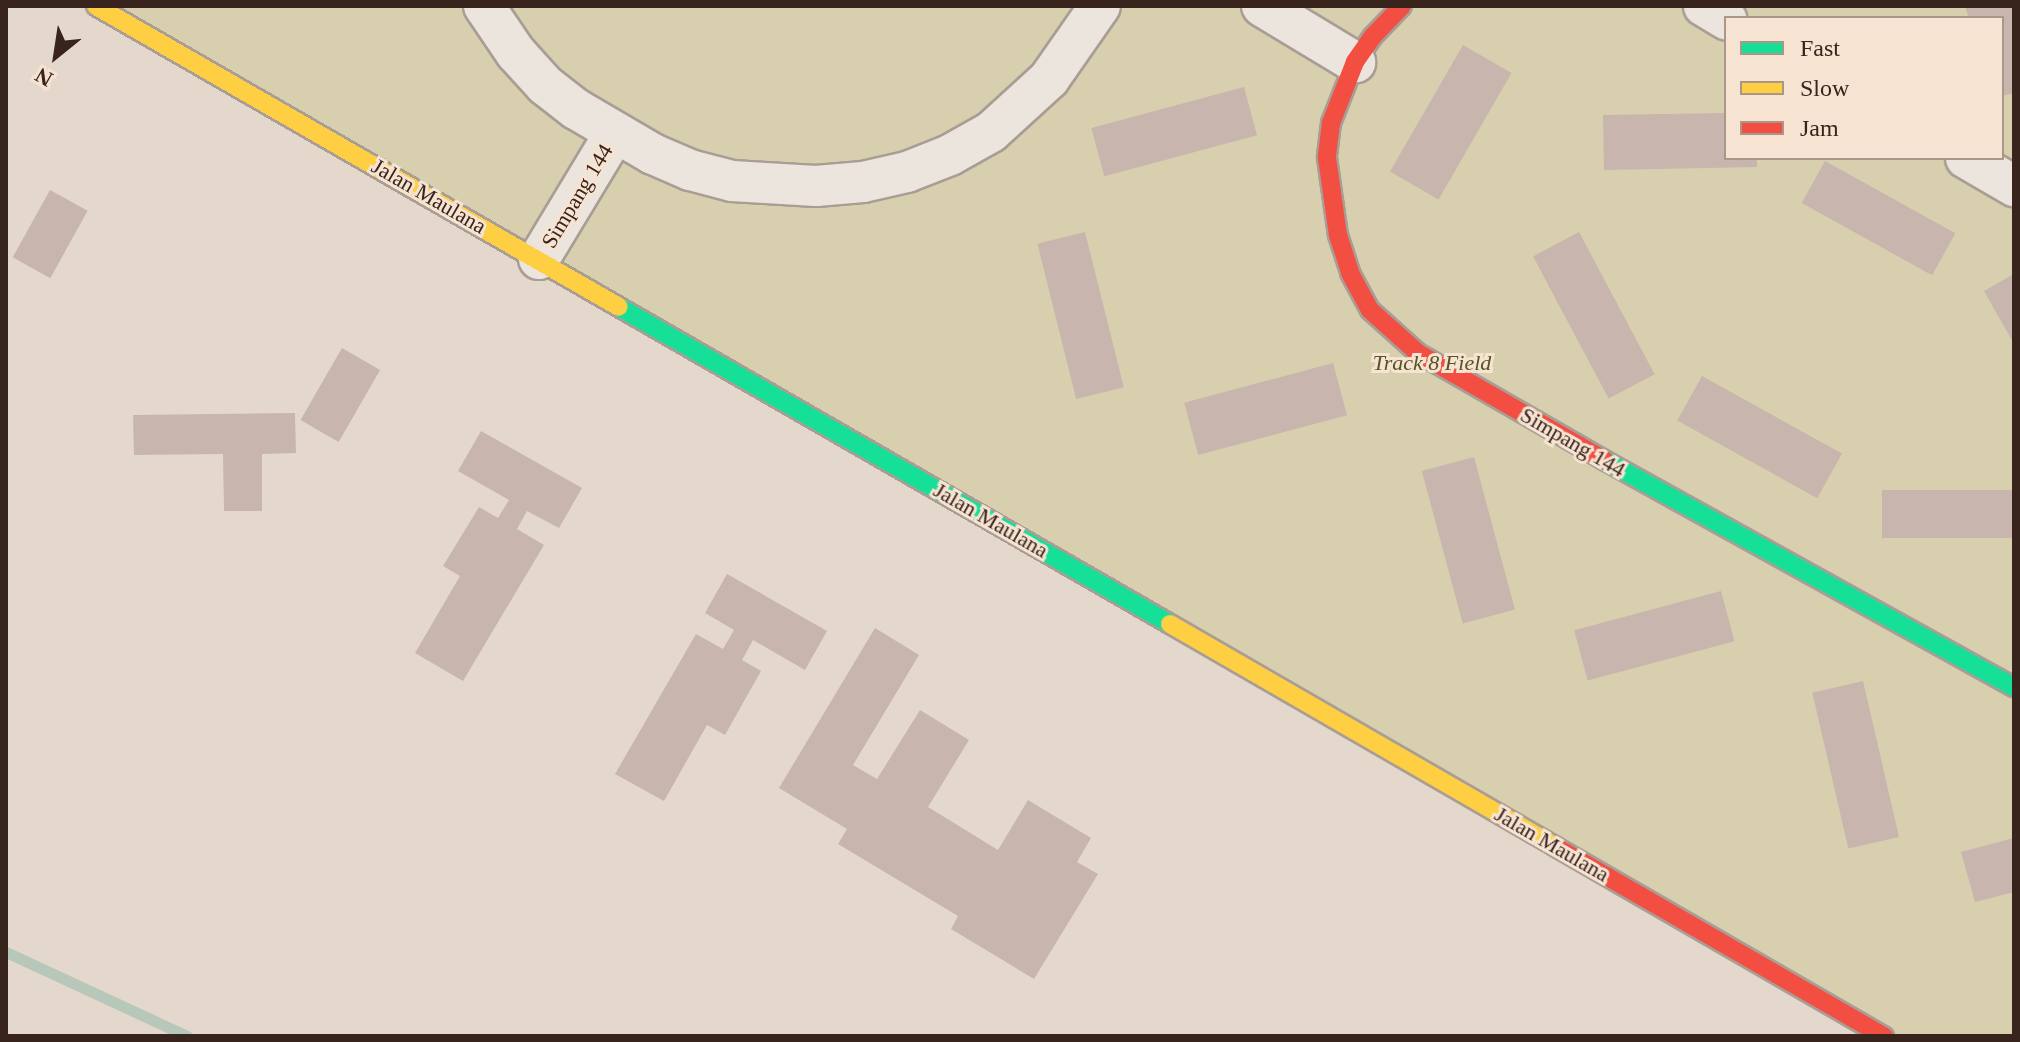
<!DOCTYPE html>
<style>
body{margin:0}
#map{position:relative;width:2020px;height:1042px;overflow:hidden;background:#e4d8cc;font-family:"Times New Roman",serif}
div>[style]{position:absolute}
[style*='--x']{left:calc(var(--x)*1px);top:calc(var(--y)*1px);width:calc(var(--w)*1px);rotate:calc(var(--a)*1deg)}
.green>*{inset:0;background:#d7cfae}
.stream>*{height:11px;margin:-5.5px;padding:0 5.5px;transform-origin:5.5px;border-radius:5.5px;background:#b7c8ba}
.building>*{inset:0;background:#c8b5ad;transform-origin:0 0}
.roads{filter:drop-shadow(2px 0 #a99d95) drop-shadow(-2px 0 #a99d95) drop-shadow(0 2px #a99d95) drop-shadow(0 -2px #a99d95)}
.street>*{height:40px;margin:-20px;padding:0 20px;transform-origin:20px;border-radius:20px;background:#ece5de}
.fast>*{height:18px;margin:-9px;padding:0 9px;transform-origin:9px;border-radius:9px;background:#16e098}
.slow>*{height:18px;margin:-9px;padding:0 9px;transform-origin:9px;border-radius:9px;background:#ffcf43}
.jam>*{height:18px;margin:-9px;padding:0 9px;transform-origin:9px;border-radius:9px;background:#f24e42}
span{translate:-50% -50%;white-space:nowrap;text-align:center;line-height:1.15;-webkit-text-stroke:6px #f6e3d1;paint-order:stroke}
.street-label{font-size:22px;color:#38241d}
.park-label{font-size:22px;color:#545523;font-style:italic}
.frame{position:absolute;inset:0;border:8px solid #38241d;pointer-events:none}
.legend{position:absolute;left:1724px;top:16px;width:280px;height:144px;box-sizing:border-box;background:#f6e3d1;border:2px solid #aa9789;margin:0;padding:10px 14px;list-style:none;font-size:24px;color:#38241d}
.legend li{display:flex;align-items:center;gap:16px;height:40px}
.legend b{width:40px;border:2px solid #aa9789}
.north{position:absolute;left:16px;top:16px;width:80px;height:80px;-webkit-text-stroke:6px #f6e3d1;paint-order:stroke;rotate:210deg;font-size:22px;font-weight:700;line-height:32px;text-align:center;color:#38241d}
.north::after{content:'';display:block;margin:auto;width:28px;height:36px;background:#38241d;clip-path:polygon(50% 0,100% 100%,50% 72%,0 100%)}
</style>
<div id="map">
<div class="green">
<div style="clip-path:polygon(evenodd,95px 6px,2014px 6px,2014px 1036px,1883px 1036px,95px 6px,1726px 18px,2002px 18px,2002px 158px,1726px 158px,1726px 18px)"></div>
</div>
<div class="stream">
<div style="--x:6;--y:952;--w:200;--a:24.9"></div>
</div>
<div class="building">
<div style="clip-path:polygon(1965px 6px,2014px 6px,2014px 93px,2002px 96px,2002px 18px,1969px 18px)"></div>
<div style="left:1463px;top:45px;width:56px;height:146px;rotate:30deg"></div>
<div style="left:1244px;top:87px;width:50px;height:158px;rotate:75deg"></div>
<div style="clip-path:polygon(1726px 113px,1726px 158px,1757px 158px,1757px 167px,1604px 170px,1603px 115px)"></div>
<div style="left:1825px;top:161px;width:149px;height:48px;rotate:29deg"></div>
<div style="left:50px;top:190px;width:43px;height:77px;rotate:29deg"></div>
<div style="left:1085px;top:232px;width:160px;height:49px;rotate:76deg"></div>
<div style="left:1579px;top:232px;width:161px;height:52px;rotate:62deg"></div>
<div style="clip-path:polygon(2014px 274px,2014px 344px,1984px 291px)"></div>
<div style="left:342px;top:348px;width:44px;height:83px;rotate:30deg"></div>
<div style="left:1333px;top:363px;width:54px;height:154px;rotate:75deg"></div>
<div style="left:1702px;top:376px;width:160px;height:51px;rotate:29deg"></div>
<div style="clip-path:polygon(295px 413px,296px 453px,262px 454px,262px 511px,224px 511px,223px 454px,134px 455px,133px 415px)"></div>
<div style="clip-path:polygon(481px 431px,582px 488px,559px 528px,527px 511px,517px 529px,544px 545px,463px 681px,415px 653px,460px 576px,443px 566px,479px 507px,498px 518px,509px 500px,458px 471px)"></div>
<div style="left:1474px;top:457px;width:158px;height:54px;rotate:75deg"></div>
<div style="left:1882px;top:490px;width:132px;height:48px"></div>
<div style="clip-path:polygon(727px 574px,827px 631px,805px 670px,753px 640px,742px 660px,761px 671px,725px 735px,707px 725px,664px 801px,615px 774px,696px 634px,723px 649px,734px 630px,705px 613px)"></div>
<div style="left:1721px;top:591px;width:52px;height:152px;rotate:75deg"></div>
<div style="clip-path:polygon(875px 628px,919px 655px,853px 765px,877px 779px,920px 710px,969px 740px,928px 807px,998px 850px,1028px 800px,1091px 838px,1077px 862px,1098px 874px,1034px 979px,951px 929px,958px 916px,838px 844px,847px 829px,779px 788px)"></div>
<div style="left:1863px;top:681px;width:160px;height:52px;rotate:77deg"></div>
<div style="clip-path:polygon(2014px 838px,2014px 892px,1975px 902px,1961px 852px)"></div>
</div>
<div class="roads">
<div class="street">
<div style="--x:484;--y:6;--w:57;--a:55.8"></div>
<div style="--x:516;--y:53;--w:43;--a:47.8"></div>
<div style="--x:545;--y:85;--w:39;--a:38"></div>
<div style="--x:576;--y:109;--w:89;--a:30.3"></div>
<div style="--x:653;--y:154;--w:40;--a:23.4"></div>
<div style="--x:690;--y:170;--w:43;--a:14.7"></div>
<div style="--x:732;--y:181;--w:84;--a:3.4"></div>
<div style="--x:816;--y:186;--w:47;--a:-4.9"></div>
<div style="--x:863;--y:182;--w:45;--a:-12.8"></div>
<div style="--x:907;--y:172;--w:46;--a:-21.6"></div>
<div style="--x:950;--y:155;--w:47;--a:-29.3"></div>
<div style="--x:991;--y:132;--w:79;--a:-42.4"></div>
<div style="--x:1049;--y:79;--w:89;--a:-55.1"></div>
<div style="--x:1262;--y:6;--w:109;--a:31.1"></div>
<div style="--x:1704;--y:6;--w:26;--a:31"></div>
<div style="--x:1966;--y:158;--w:56;--a:30.3"></div>
<div style="--x:539;--y:259;--w:147;--a:-58.9"></div>
</div>
<div class="fast">
<div style="--x:619;--y:307;--w:636;--a:29.91"></div>
<div style="--x:1604;--y:460;--w:469;--a:29"></div>
</div>
<div class="slow">
<div style="--x:96;--y:6;--w:603;--a:29.92"></div>
<div style="--x:1170;--y:624;--w:446;--a:30"></div>
</div>
<div class="jam">
<div style="--x:1402;--y:6;--w:42;--a:134"></div>
<div style="--x:1373;--y:36;--w:32;--a:125"></div>
<div style="--x:1355;--y:62;--w:66;--a:111.5"></div>
<div style="--x:1331;--y:123;--w:35;--a:97"></div>
<div style="--x:1327;--y:158;--w:78;--a:81.9"></div>
<div style="--x:1338;--y:235;--w:40;--a:72"></div>
<div style="--x:1350;--y:273;--w:42;--a:61.6"></div>
<div style="--x:1370;--y:310;--w:64;--a:41.9"></div>
<div style="--x:1418;--y:353;--w:215;--a:29.9"></div>
<div style="--x:1556;--y:847;--w:379;--a:30"></div>
</div>
</div>
<div class="street-label">
<span style="left:429px;top:196px;rotate:30deg">Jalan Maulana</span>
<span style="left:577px;top:196px;rotate:-59deg">Simpang 144</span>
<span style="left:1573px;top:442px;rotate:30deg">Simpang 144</span>
<span style="left:991px;top:520px;rotate:30deg">Jalan Maulana</span>
<span style="left:1552px;top:844px;rotate:30deg">Jalan Maulana</span>
</div>
<div class="park-label">
<span style="left:1432px;top:363px">Track 8 Field</span>
</div>
<div class="frame"></div>
<ul class="legend">
<li><b style="height:10px;background:#16e098"></b>Fast</li>
<li><b style="height:10px;background:#ffcf43"></b>Slow</li>
<li><b style="height:10px;background:#f24e42"></b>Jam</li>
</ul>
<div class="north">N</div>
</div>
